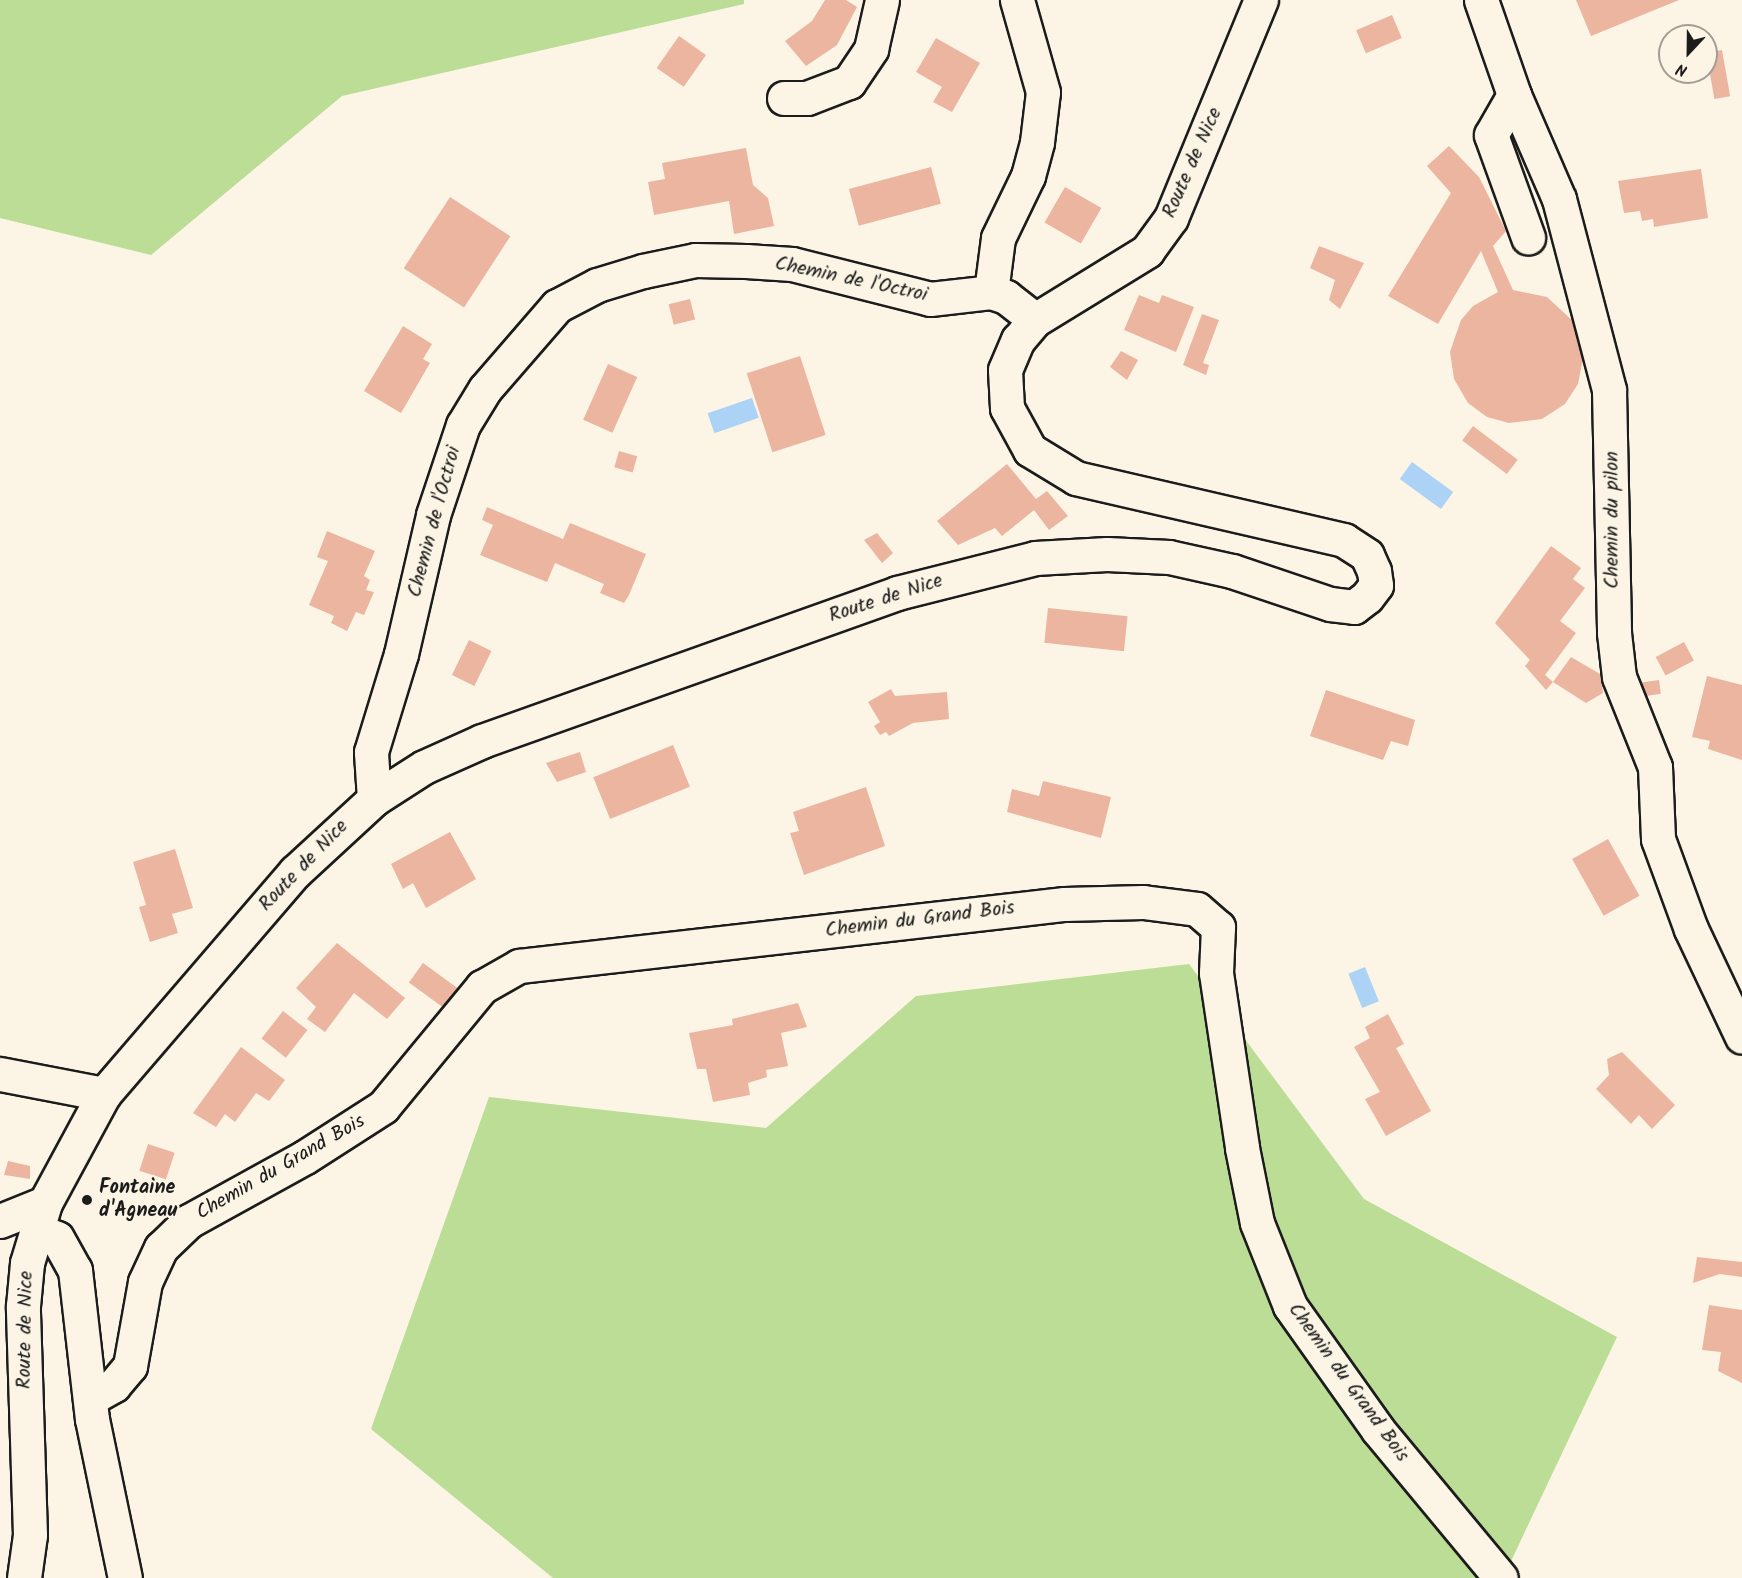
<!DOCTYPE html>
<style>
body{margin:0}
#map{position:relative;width:1742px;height:1578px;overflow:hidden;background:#fcf5e5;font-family:Kalam,sans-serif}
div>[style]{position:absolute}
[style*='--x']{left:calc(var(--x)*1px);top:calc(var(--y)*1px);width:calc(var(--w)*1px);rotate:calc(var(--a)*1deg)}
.green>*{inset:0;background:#bbdd96}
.water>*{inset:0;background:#acd3f6;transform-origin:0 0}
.building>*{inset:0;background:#ebb5a0;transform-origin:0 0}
.roads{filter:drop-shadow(2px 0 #1c1c1c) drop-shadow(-2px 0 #1c1c1c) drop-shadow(0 2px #1c1c1c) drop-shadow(0 -2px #1c1c1c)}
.minor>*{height:33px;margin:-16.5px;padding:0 16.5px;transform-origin:16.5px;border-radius:16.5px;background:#fcf5e5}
.major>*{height:33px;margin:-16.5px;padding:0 16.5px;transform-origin:16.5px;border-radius:16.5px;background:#fcf5e5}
.dots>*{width:16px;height:16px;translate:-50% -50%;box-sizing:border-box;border:3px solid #fcf5e5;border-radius:50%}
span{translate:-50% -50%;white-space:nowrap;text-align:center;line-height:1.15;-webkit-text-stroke:4.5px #fcf5e5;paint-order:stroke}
.street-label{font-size:20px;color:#1c1c1c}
.poi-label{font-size:20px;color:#1c1c1c;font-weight:700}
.left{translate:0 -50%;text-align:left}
.north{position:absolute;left:1658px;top:24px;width:60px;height:60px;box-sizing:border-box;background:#fcf5e5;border:2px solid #a29e95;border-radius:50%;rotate:202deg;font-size:16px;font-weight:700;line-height:24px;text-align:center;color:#1c1c1c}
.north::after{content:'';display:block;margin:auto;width:21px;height:27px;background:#1c1c1c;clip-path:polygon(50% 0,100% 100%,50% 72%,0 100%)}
</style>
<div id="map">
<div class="green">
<div style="clip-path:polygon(0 0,744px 0,744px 4px,342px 96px,151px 255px,0 218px)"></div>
<div style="clip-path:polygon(1189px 964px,1364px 1199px,1617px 1337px,1503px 1578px,553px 1578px,371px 1429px,489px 1097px,766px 1128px,916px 996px)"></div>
</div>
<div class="water">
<div style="left:752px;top:398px;width:21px;height:47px;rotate:71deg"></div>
<div style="left:1412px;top:462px;width:51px;height:21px;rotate:36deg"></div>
<div style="left:1365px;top:967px;width:37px;height:18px;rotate:68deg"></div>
</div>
<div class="building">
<div style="clip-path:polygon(825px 0,846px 0,857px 7px,837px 45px,806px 66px,785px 41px,812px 21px)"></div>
<div style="clip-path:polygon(1576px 0,1679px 0,1591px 36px)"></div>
<div style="left:1392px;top:15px;width:25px;height:39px;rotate:67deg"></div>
<div style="left:679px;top:36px;width:33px;height:39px;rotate:35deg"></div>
<div style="clip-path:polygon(936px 38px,980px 63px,952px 112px,933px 102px,942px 87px,916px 72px)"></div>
<div style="left:1722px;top:50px;width:47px;height:16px;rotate:80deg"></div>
<div style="clip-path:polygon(1449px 146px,1479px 177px,1506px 231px,1493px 246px,1513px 290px,1547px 297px,1574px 322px,1584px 353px,1578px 384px,1565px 404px,1542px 419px,1509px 423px,1487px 417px,1468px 403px,1454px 379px,1450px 352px,1461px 320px,1473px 306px,1498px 292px,1481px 251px,1438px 324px,1388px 296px,1451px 193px,1427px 166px)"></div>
<div style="clip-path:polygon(746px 148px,753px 185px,768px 198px,774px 226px,734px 234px,729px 201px,654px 215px,648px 182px,665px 179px,662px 163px)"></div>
<div style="left:931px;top:167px;width:38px;height:85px;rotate:75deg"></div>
<div style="clip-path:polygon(1701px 169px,1708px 218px,1654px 227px,1653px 219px,1642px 221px,1640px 211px,1624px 213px,1618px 181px)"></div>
<div style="left:1065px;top:187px;width:42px;height:41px;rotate:30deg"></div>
<div style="left:450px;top:197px;width:72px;height:85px;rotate:33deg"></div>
<div style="clip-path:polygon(1319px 246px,1364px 263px,1340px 309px,1329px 300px,1335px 280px,1310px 268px)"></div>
<div style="clip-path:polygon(1139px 295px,1159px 303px,1162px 295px,1194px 307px,1176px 352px,1124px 330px)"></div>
<div style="left:690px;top:299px;width:21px;height:22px;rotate:76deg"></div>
<div style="clip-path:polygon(1202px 314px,1219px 320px,1203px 363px,1209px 365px,1206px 375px,1183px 365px)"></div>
<div style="clip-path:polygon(403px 326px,432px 344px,423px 359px,430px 363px,401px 413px,364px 391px)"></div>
<div style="clip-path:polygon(1121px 351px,1138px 360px,1127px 380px,1110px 367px)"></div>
<div style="left:800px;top:356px;width:83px;height:56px;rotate:72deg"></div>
<div style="left:608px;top:364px;width:32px;height:61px;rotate:24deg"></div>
<div style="left:1473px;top:426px;width:56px;height:18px;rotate:37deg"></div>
<div style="left:619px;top:451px;width:19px;height:17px;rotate:16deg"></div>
<div style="clip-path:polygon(1007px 464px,1036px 499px,1047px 491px,1068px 516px,1049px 530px,1034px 510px,1002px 536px,995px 528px,958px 545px,937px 521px)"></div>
<div style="clip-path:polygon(487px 507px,563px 539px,570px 523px,646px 554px,629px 595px,624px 603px,600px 593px,604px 584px,555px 563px,547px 582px,480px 555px,493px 525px,482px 520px)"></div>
<div style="clip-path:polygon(327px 531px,375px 551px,364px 576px,370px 580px,366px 590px,374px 592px,364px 615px,356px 612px,347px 631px,331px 623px,334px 616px,309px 605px,328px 561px,317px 557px)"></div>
<div style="clip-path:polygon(877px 533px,893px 553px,882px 563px,864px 540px)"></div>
<div style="clip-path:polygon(1551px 546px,1581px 568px,1573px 579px,1585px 588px,1560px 621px,1576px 633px,1545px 675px,1553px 682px,1546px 690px,1525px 666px,1530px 660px,1495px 623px)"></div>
<div style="left:1048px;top:608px;width:80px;height:35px;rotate:6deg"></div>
<div style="left:469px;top:640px;width:25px;height:39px;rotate:26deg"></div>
<div style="left:1684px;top:642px;width:21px;height:32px;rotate:62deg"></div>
<div style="clip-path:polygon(1571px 657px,1600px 674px,1603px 693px,1586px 703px,1553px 682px)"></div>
<div style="clip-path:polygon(1707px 676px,1742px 685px,1742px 760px,1708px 749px,1710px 741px,1692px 737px)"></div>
<div style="left:1659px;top:680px;width:14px;height:20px;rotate:82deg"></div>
<div style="clip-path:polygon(891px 689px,895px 696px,947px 692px,949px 719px,913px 723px,889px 736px,886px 732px,880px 735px,874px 726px,880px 722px,868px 702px)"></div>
<div style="clip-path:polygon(1326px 690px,1415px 720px,1408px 746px,1391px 741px,1383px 760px,1310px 736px)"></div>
<div style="left:673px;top:745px;width:45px;height:86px;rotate:68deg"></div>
<div style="clip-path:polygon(580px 752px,586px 772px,557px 782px,546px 763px)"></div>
<div style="clip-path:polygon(1043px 781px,1111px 797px,1101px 838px,1007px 812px,1012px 789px,1039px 796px)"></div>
<div style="clip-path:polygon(866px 787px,885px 846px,804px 875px,790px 833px,799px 831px,793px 812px)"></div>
<div style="clip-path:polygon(450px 832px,476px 879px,426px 908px,413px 883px,403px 889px,391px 864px)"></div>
<div style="left:1608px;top:839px;width:65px;height:41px;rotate:61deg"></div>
<div style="clip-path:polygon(175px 849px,193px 908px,172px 914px,178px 933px,150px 942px,139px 907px,146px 905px,133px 862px)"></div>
<div style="clip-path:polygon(337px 943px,405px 998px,387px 1019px,354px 993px,325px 1032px,307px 1019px,316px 1007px,296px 988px)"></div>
<div style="left:423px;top:963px;width:48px;height:24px;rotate:36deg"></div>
<div style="clip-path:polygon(798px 1003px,807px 1027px,781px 1033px,788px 1066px,766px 1070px,767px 1077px,748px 1083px,750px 1095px,713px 1102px,706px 1069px,697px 1069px,689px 1033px,733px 1025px,732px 1019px)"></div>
<div style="left:283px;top:1011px;width:31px;height:35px;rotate:38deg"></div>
<div style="clip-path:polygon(1388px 1014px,1404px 1044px,1396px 1048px,1431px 1111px,1386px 1136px,1365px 1099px,1380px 1092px,1354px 1047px,1370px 1038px,1365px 1027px)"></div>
<div style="clip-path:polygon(241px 1047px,285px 1080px,269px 1101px,256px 1093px,235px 1122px,225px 1114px,216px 1127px,193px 1113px)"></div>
<div style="clip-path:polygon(1622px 1052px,1675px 1105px,1652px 1129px,1639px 1115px,1631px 1124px,1596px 1089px,1609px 1075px,1607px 1059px)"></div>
<div style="left:148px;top:1144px;width:28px;height:28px;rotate:18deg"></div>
<div style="clip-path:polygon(8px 1161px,30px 1166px,30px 1179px,4px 1175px)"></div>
<div style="clip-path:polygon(1697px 1257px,1742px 1262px,1742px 1277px,1720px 1274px,1693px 1283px)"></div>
<div style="clip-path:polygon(1709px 1305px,1742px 1310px,1742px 1383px,1718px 1371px,1721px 1352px,1702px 1350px)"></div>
</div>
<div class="roads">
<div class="minor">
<div style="--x:1481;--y:0;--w:101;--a:70.8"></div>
<div style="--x:1514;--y:95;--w:113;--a:66.6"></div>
<div style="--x:1559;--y:199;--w:197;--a:75.3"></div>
<div style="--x:1609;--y:390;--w:243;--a:88.8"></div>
<div style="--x:1614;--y:633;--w:44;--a:83.5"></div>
<div style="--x:1619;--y:677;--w:97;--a:68.2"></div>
<div style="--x:1655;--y:767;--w:72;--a:87.6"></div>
<div style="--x:1658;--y:839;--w:96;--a:69.9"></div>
<div style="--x:1691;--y:929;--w:119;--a:64.7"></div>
<div style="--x:1514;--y:95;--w:46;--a:119.9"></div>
<div style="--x:1491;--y:135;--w:109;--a:70.1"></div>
<div style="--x:784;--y:98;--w:23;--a:0"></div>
<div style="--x:807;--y:98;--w:45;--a:-20.9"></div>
<div style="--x:849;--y:82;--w:40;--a:-56"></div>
<div style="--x:871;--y:49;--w:50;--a:-77.3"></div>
<div style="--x:991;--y:292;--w:54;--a:-82.6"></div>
<div style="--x:998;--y:238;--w:69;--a:-64.2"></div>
<div style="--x:1028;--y:176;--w:35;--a:-75"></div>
<div style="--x:1037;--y:142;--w:50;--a:-83.2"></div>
<div style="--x:1043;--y:92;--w:96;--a:-105.8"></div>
<div style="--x:374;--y:799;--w:47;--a:-93.7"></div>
<div style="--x:371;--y:752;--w:102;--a:-73"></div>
<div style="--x:401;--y:654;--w:143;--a:-77"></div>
<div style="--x:433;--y:515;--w:95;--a:-71.6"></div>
<div style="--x:463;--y:425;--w:42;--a:-58.6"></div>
<div style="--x:485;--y:389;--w:110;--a:-49.1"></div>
<div style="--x:557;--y:306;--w:45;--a:-27.7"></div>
<div style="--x:597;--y:285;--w:48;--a:-16.9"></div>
<div style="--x:643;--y:271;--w:53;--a:-11.9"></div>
<div style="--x:695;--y:260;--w:51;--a:1.1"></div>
<div style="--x:746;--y:261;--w:46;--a:3.7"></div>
<div style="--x:792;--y:264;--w:142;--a:14.2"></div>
<div style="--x:930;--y:299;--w:61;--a:-6.5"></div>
<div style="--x:991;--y:292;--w:16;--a:18"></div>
<div style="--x:1006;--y:297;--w:37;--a:38"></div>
<div style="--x:0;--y:1074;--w:106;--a:10.9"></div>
<div style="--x:0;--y:1221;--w:48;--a:-21.8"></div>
<div style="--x:36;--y:1230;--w:22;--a:21"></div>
<div style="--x:57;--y:1238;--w:37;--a:61"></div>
<div style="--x:75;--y:1270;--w:150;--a:83.5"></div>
<div style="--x:92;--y:1419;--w:162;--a:78.3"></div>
<div style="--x:91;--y:1398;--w:26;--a:-29"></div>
<div style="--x:114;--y:1385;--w:25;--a:-50"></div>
<div style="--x:130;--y:1366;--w:85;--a:-79.9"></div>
<div style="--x:145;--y:1282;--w:38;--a:-65"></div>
<div style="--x:161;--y:1248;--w:39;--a:-44"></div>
<div style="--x:189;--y:1221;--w:132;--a:-28.9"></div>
<div style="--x:305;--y:1157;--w:93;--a:-32.7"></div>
<div style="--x:383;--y:1107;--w:156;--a:-50.5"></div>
<div style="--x:482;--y:987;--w:43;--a:-29.6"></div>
<div style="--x:519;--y:966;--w:549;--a:-6.49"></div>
<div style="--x:1064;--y:904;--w:79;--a:-1.5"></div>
<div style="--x:1143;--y:902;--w:54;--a:7.4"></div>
<div style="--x:1197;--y:909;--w:28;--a:41"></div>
<div style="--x:1218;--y:927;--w:46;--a:92.5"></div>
<div style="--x:1216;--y:973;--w:177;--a:81.5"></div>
<div style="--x:1242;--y:1148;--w:76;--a:78.7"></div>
<div style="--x:1257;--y:1223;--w:89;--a:68.3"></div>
<div style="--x:1290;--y:1306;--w:152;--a:54.6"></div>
<div style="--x:1378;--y:1430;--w:192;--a:50.3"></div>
</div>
<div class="major">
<div style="--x:24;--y:1578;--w:43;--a:-82.1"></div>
<div style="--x:30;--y:1535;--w:229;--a:-91.8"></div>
<div style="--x:23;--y:1306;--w:43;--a:-84.7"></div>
<div style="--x:27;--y:1263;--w:63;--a:-73.3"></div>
<div style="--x:45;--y:1203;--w:124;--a:-61.6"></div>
<div style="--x:104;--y:1094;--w:293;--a:-49.3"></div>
<div style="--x:295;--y:872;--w:108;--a:-42.7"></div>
<div style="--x:374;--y:799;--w:59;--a:-32.6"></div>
<div style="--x:424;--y:767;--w:64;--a:-24.1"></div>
<div style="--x:482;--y:741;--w:441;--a:-19.6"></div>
<div style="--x:897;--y:593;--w:142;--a:-14.2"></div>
<div style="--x:1035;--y:558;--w:72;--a:-3.2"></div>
<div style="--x:1107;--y:554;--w:62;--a:2.8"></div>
<div style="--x:1169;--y:557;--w:65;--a:12.5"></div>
<div style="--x:1232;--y:571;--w:103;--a:18.6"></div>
<div style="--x:1330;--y:604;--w:24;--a:7"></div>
<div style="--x:1354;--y:607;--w:16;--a:-38"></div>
<div style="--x:1367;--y:597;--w:15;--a:-53"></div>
<div style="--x:1376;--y:585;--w:14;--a:-98"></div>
<div style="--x:1374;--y:571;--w:17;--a:-114"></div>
<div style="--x:1367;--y:555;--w:27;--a:-147"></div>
<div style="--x:1344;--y:540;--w:275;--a:-167"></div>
<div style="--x:1076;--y:478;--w:54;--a:-148.7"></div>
<div style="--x:1030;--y:450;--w:48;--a:-118.7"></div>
<div style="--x:1007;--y:408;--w:38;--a:-93"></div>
<div style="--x:1005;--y:370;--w:33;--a:-67"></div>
<div style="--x:1018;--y:340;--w:26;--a:-50"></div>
<div style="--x:1035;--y:320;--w:132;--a:-31.6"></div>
<div style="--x:1147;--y:251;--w:41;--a:-54"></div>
<div style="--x:1171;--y:218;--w:236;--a:-67.6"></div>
</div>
</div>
<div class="dots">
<div style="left:87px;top:1200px;background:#1c1c1c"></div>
</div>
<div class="street-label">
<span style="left:1193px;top:163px;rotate:-66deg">Route de Nice</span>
<span style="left:851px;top:280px;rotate:12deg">Chemin de l'Octroi</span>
<span style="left:1613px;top:520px;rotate:-90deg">Chemin du pilon</span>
<span style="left:435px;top:522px;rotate:-75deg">Chemin de l'Octroi</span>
<span style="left:886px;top:599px;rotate:-18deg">Route de Nice</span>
<span style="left:304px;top:866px;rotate:-46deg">Route de Nice</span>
<span style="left:920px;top:920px;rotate:-7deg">Chemin du Grand Bois</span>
<span style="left:281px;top:1168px;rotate:-30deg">Chemin du Grand Bois</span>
<span style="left:26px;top:1330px;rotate:-89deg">Route de Nice</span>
<span style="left:1348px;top:1383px;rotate:54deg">Chemin du Grand Bois</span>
</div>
<div class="poi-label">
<span class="left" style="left:99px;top:1200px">Fontaine<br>d'Agneau</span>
</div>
<div class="north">N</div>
</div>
